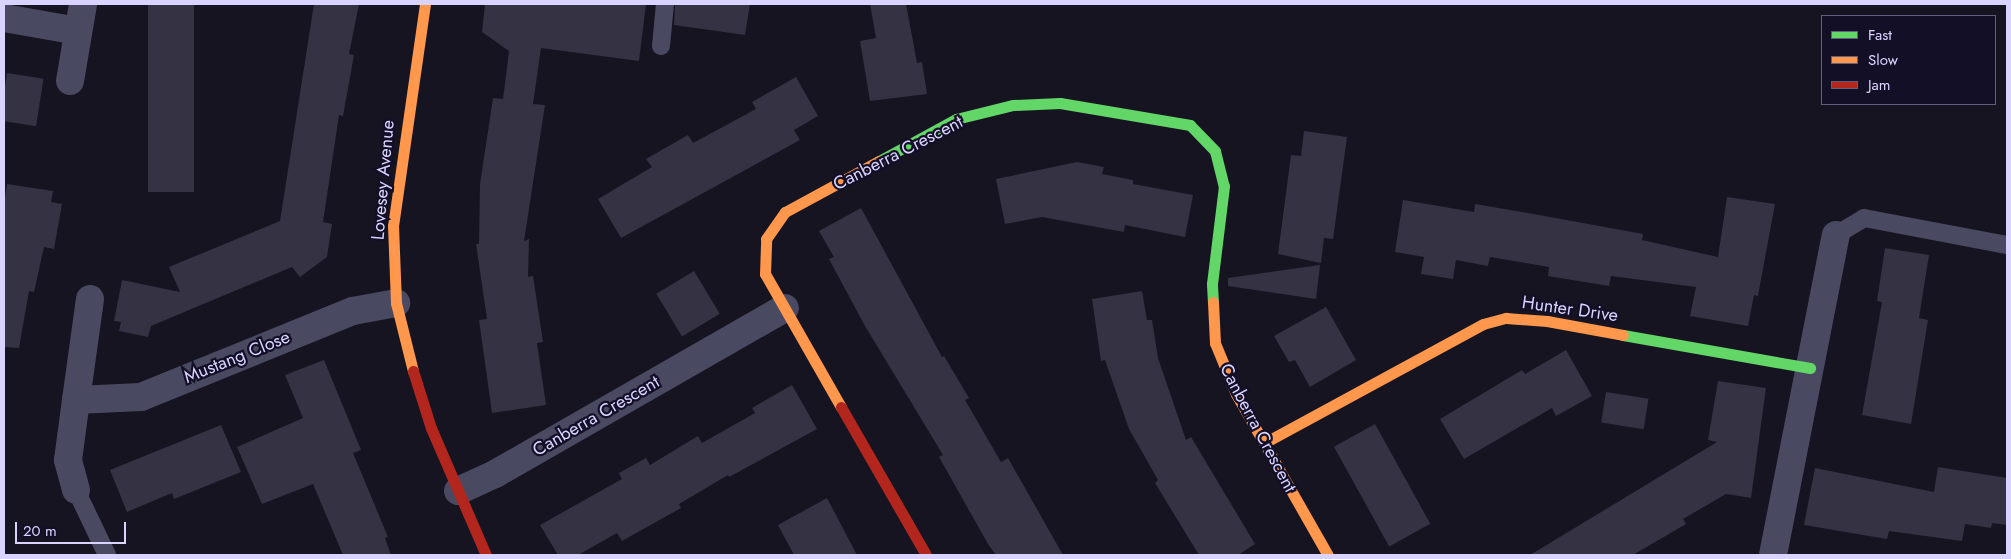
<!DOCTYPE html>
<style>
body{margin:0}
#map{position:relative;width:2011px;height:559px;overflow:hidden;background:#161421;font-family:Jost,sans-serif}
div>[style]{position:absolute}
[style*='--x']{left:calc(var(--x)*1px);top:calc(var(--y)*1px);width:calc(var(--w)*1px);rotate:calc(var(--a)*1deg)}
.building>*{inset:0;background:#343243;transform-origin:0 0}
.lane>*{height:18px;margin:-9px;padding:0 9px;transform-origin:9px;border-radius:9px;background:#4a4962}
.street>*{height:28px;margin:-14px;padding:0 14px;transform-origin:14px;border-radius:14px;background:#4a4962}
.fast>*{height:11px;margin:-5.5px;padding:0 5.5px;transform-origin:5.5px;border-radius:5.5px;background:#63d668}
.slow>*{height:11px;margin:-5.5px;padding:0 5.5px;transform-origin:5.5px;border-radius:5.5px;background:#ff974d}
.jam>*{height:11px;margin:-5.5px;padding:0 5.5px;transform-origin:5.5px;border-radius:5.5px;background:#b3261e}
span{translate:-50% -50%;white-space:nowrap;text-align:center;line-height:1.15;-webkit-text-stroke:4.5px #130f26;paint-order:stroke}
.street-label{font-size:18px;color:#d9d4ff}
.frame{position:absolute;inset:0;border:5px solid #d9d4ff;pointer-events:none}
.legend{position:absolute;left:1821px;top:15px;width:175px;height:90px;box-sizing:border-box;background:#130f26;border:1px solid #625e7d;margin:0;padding:6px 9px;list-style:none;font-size:15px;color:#d9d4ff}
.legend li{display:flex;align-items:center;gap:10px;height:25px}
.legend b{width:25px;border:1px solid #625e7d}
.scale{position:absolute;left:15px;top:522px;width:111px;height:22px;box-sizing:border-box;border:2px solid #d9d4ff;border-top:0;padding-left:6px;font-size:15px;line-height:18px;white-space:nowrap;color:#d9d4ff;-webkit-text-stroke:4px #130f26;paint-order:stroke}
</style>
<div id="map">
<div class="building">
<div style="left:148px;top:4px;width:46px;height:188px"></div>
<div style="clip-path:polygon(314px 4px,359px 4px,349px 54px,354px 55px,343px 116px,339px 115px,323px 222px,332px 224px,327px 257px,300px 277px,292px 267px,151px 326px,148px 337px,119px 331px,121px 322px,114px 321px,122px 280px,180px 292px,169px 267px,280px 221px)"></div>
<div style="clip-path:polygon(485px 4px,646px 4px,639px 61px,541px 48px,533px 104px,545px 105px,524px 241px,529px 239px,528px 277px,533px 276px,543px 342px,537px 343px,546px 405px,492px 413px,479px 320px,487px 319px,476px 244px,479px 244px,480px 184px,493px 98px,503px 99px,509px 51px,482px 32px)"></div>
<div style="clip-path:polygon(675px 4px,750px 4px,745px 35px,674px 25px)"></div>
<div style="clip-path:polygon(870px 4px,906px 4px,917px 63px,922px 62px,927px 94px,870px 101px,860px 41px,876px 38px)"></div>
<div style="left:7px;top:73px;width:37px;height:48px;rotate:9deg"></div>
<div style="clip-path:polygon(796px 77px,818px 116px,794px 130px,800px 140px,621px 238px,598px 199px,652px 167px,646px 159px,688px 135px,693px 143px,756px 109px,752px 102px)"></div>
<div style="clip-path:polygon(1304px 131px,1347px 137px,1333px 239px,1324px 238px,1321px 263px,1278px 254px,1291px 155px,1301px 156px)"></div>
<div style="clip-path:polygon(1077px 162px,1104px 167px,1102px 174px,1133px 180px,1133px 184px,1193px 195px,1185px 237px,1125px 225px,1124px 232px,1042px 217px,1005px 224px,996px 179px)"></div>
<div style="clip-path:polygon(7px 184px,53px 191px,51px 202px,62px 204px,54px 249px,44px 247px,34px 292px,29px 291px,19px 348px,4px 347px,4px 204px)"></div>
<div style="clip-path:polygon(1727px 197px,1775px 204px,1758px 296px,1754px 295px,1748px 326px,1690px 316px,1696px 287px,1611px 276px,1609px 286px,1548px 276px,1549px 267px,1490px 257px,1488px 266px,1456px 260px,1453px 279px,1421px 274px,1424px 257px,1395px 252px,1403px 200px,1474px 212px,1475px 204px,1522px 212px,1643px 234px,1642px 240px,1718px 257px)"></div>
<div style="clip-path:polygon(861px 208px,942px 357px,944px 356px,969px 398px,965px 400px,1001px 462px,1008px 458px,1063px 555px,996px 555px,988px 544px,939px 457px,943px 455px,865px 326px,829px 259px,834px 257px,819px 231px)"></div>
<div style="clip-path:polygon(1885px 248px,1929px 255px,1919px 318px,1928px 320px,1911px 424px,1862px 415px,1882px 302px,1877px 301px)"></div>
<div style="clip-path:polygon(1320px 265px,1316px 299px,1228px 286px,1228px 278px)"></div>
<div style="left:694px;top:271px;width:50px;height:44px;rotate:59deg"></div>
<div style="clip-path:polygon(1142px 291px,1147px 320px,1152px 320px,1158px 358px,1186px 440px,1191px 437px,1255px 544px,1238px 555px,1199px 555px,1155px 483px,1158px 480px,1129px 429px,1105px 360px,1101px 361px,1092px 299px)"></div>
<div style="clip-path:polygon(1326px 307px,1356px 360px,1310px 387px,1295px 360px,1289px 362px,1274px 336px)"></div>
<div style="clip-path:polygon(1566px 350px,1592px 396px,1556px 416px,1552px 408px,1464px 459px,1440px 419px,1522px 370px,1525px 374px)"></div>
<div style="clip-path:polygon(324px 360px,361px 450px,353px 453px,388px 537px,385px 538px,391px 555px,343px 555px,313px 484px,262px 504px,237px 447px,303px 418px,285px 375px)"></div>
<div style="clip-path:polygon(1718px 381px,1766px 388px,1751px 498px,1726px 494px,1683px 519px,1686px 524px,1633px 555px,1530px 555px,1717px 442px,1708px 440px)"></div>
<div style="clip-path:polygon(792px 385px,817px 429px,729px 477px,728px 475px,679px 504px,681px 508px,622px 541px,617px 533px,578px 555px,558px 555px,540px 525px,622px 479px,619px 473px,646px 458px,650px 465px,698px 436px,702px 443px,755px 413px,752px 408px)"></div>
<div style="left:1606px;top:392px;width:43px;height:31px;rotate:9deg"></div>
<div style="left:1375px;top:424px;width:114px;height:47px;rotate:61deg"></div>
<div style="clip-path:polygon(221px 425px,241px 472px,174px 499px,172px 493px,127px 512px,110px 470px)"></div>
<div style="clip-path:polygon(1938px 467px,2007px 478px,2007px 525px,1992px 523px,1991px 528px,1965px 524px,1962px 541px,1889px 531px,1887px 539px,1804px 525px,1815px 468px,1934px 492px)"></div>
<div style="clip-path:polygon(827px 498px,857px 555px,794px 555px,778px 525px)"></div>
</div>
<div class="lane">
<div style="--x:661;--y:46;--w:42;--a:-84.6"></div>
<div style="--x:1836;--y:235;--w:33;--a:-31"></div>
<div style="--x:1864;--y:218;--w:146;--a:10.7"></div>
<div style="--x:76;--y:490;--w:72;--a:64.5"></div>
</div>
<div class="street">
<div style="--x:4;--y:18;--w:75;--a:10"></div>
<div style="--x:70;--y:81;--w:78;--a:-80.4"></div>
<div style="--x:76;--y:400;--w:102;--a:-82.1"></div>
<div style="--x:76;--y:490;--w:31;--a:-105"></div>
<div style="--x:68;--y:460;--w:61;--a:-82.4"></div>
<div style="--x:76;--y:400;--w:65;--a:-2.6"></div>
<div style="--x:141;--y:397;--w:229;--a:-22.1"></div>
<div style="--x:353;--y:311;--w:44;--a:-10.5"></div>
<div style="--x:458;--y:491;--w:41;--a:-24.7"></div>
<div style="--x:495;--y:474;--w:334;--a:-29.8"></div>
<div style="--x:1773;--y:555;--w:326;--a:-78.9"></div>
</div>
<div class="fast">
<div style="--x:879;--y:161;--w:88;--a:-28.6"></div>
<div style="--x:956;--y:119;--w:59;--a:-13.8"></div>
<div style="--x:1013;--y:105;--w:47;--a:-2.4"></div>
<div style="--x:1060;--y:103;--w:132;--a:9.6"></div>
<div style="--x:1190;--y:125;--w:36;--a:46"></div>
<div style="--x:1215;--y:151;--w:36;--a:76"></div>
<div style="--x:1224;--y:186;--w:99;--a:97"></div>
<div style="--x:1212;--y:284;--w:18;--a:87"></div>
<div style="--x:1623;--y:335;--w:190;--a:10"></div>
</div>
<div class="slow">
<div style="--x:1213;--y:302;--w:41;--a:87.2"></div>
<div style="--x:1215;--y:343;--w:55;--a:67.6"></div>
<div style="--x:1236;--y:394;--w:185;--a:60.3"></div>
<div style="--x:413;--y:371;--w:70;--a:-104"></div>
<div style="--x:396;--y:303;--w:77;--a:-92.2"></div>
<div style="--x:393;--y:226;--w:224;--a:-81.8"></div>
<div style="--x:841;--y:407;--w:153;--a:-119.7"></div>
<div style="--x:765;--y:274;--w:35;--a:-88"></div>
<div style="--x:766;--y:239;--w:33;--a:-55"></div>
<div style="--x:785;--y:212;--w:107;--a:-28.5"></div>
<div style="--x:1264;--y:443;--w:249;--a:-28.5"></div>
<div style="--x:1483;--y:324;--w:24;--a:-15"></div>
<div style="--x:1506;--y:318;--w:41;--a:4.2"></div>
<div style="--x:1547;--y:321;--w:77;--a:10.4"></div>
</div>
<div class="jam">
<div style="--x:413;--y:371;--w:60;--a:72.5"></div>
<div style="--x:431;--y:428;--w:138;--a:66.6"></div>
<div style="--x:841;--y:407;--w:171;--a:60.1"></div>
</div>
<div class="street-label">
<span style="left:898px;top:153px;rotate:-27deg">Canberra Crescent</span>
<span style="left:383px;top:180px;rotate:-85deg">Lovesey Avenue</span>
<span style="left:1570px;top:309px;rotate:8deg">Hunter Drive</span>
<span style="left:237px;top:357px;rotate:-22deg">Mustang Close</span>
<span style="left:596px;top:416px;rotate:-30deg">Canberra Crescent</span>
<span style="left:1258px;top:428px;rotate:62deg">Canberra Crescent</span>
</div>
<div class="frame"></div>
<ul class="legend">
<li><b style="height:6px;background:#63d668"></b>Fast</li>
<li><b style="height:6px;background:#ff974d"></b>Slow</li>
<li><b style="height:6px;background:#b3261e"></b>Jam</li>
</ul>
<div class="scale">20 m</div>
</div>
